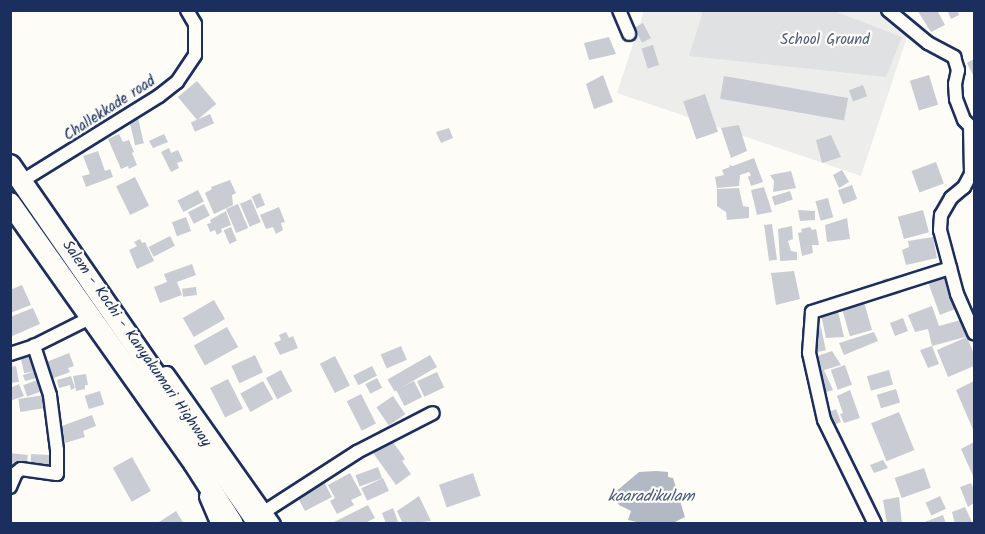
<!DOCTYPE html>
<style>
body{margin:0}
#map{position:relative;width:985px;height:534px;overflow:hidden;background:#fdfcf7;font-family:Kalam,sans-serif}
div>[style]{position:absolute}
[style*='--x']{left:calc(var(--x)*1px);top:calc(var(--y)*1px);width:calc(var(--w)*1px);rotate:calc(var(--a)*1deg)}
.built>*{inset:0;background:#edeeec}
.green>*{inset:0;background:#e0e1e3}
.water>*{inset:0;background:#b3b8c5}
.building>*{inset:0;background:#c9ccd3;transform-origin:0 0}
.roads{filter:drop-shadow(2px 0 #1b2f5e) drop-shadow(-2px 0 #1b2f5e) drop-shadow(0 2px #1b2f5e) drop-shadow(0 -2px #1b2f5e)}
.minor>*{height:12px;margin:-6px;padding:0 6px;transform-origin:6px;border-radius:6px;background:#fdfcf7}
.tertiary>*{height:15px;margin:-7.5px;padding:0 7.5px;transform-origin:7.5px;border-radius:7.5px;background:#fdfcf7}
.trunk>*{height:20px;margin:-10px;padding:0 10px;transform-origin:10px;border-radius:10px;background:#fdfcf7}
span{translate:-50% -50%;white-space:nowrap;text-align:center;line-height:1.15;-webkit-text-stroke:4.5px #fdfcf7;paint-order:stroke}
.park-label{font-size:15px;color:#4c5c7f}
.street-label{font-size:15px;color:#1b2f5e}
.water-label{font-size:16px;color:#49587d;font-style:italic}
.frame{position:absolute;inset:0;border:12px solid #1b2f5e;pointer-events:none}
</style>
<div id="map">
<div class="built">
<div style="clip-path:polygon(887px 10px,913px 19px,861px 176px,617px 93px,644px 11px)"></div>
</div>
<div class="green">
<div style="clip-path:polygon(703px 11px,834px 11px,902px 37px,886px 77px,689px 56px)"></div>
</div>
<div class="water">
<div style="clip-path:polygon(656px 471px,668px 472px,668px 477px,673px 478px,685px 517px,673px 523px,641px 523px,628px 520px,631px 511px,619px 505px,613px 494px,639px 472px)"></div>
</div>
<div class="building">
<div style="clip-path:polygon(917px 10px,937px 10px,945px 25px,931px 32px)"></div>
<div style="clip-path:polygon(947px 10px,957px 10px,959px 15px,951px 19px)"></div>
<div style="left:643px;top:23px;width:17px;height:10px;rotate:62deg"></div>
<div style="clip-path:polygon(609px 37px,616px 54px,589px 60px,584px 43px)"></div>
<div style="left:653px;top:45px;width:21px;height:12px;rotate:73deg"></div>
<div style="clip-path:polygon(974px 59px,974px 77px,967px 63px)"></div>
<div style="clip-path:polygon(603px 75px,613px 102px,594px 109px,586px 84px)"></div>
<div style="left:929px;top:75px;width:31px;height:20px;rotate:73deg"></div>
<div style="left:724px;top:76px;width:126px;height:23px;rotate:10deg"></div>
<div style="left:197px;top:81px;width:30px;height:25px;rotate:50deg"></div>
<div style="left:863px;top:85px;width:12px;height:15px;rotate:70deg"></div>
<div style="left:705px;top:94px;width:40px;height:23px;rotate:71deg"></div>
<div style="left:210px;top:114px;width:10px;height:21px;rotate:66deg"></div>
<div style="left:138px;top:118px;width:26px;height:9px;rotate:77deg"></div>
<div style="clip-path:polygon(739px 125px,747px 151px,731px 158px,721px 128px)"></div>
<div style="clip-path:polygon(449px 128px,453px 138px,441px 143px,436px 132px)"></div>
<div style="clip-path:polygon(119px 134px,123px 142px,129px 140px,134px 152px,132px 153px,137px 165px,129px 169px,128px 166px,121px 169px,108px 139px)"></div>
<div style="clip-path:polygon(164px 134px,168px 142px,153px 148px,149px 141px)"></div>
<div style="clip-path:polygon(831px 135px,841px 157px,822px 163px,816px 140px)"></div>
<div style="clip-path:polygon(169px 148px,171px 153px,178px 150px,183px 161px,177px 163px,179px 168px,171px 172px,161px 152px)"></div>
<div style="clip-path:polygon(98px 151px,105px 171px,110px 169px,113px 177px,86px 187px,82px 176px,90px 174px,83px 156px)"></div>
<div style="clip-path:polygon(754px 158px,763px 182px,751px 186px,748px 177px,751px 175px,749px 172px,740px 175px,739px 186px,717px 188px,715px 177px,724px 175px,722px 170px,730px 167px,729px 165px,733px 166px)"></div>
<div style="left:936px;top:162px;width:23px;height:26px;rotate:70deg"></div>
<div style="clip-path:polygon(842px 170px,849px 182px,839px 188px,833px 175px)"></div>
<div style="clip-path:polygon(791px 171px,796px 188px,773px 192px,774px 181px,770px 175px)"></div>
<div style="left:135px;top:177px;width:32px;height:21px;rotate:64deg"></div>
<div style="clip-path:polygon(230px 180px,236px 193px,232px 195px,233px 205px,214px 214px,205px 193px,212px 189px,211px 187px)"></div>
<div style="left:852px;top:185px;width:15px;height:15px;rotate:70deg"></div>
<div style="clip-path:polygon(764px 187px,772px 212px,757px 215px,751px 190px)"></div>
<div style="clip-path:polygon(739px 188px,743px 206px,749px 207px,749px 218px,727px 220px,726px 212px,717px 206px,717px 189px)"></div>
<div style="left:198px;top:190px;width:13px;height:23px;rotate:63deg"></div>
<div style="left:790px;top:191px;width:9px;height:19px;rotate:72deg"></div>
<div style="left:260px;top:193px;width:13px;height:9px;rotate:67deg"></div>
<div style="left:828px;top:198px;width:20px;height:13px;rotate:75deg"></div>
<div style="left:251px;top:199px;width:25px;height:12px;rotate:67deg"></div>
<div style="left:204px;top:204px;width:13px;height:18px;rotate:63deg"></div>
<div style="left:238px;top:204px;width:26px;height:13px;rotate:67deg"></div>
<div style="clip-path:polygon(279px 207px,285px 222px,281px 223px,283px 230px,276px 234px,273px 227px,266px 229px,260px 215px)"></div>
<div style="clip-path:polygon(798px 210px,815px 211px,815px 220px,800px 221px)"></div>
<div style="left:923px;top:210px;width:23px;height:26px;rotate:75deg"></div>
<div style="clip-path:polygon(226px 211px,231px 225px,221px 229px,222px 232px,217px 235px,215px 230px,210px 232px,207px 224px,211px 223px,210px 220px)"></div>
<div style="left:186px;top:217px;width:15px;height:15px;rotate:70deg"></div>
<div style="clip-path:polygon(847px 218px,850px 239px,827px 242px,825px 225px)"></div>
<div style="left:772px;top:224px;width:36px;height:8px;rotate:82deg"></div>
<div style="clip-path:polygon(792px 226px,793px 239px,788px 241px,791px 251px,797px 252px,797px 260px,780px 261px,778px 229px)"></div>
<div style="left:231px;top:227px;width:15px;height:8px;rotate:67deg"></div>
<div style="clip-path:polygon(810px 227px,812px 230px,816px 229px,819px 245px,812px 245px,813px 253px,802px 256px,798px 233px,802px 232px,801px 229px)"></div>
<div style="left:170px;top:236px;width:11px;height:24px;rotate:63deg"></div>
<div style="clip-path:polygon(933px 237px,937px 258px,906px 265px,902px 250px,909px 247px,908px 241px)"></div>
<div style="clip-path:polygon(140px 239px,142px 243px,145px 242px,154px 261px,137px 269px,129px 250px,137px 246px,134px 242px)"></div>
<div style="clip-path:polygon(192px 264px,196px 275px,177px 282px,182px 295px,160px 303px,154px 287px,167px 282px,164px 274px)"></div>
<div style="left:942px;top:265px;width:46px;height:19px;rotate:70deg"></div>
<div style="clip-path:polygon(794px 271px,800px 299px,776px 305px,771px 273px)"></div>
<div style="clip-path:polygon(887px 278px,889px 281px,896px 278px,901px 293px,873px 301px,868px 287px,883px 283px,882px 280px)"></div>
<div style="clip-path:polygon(22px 285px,31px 305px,10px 313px,10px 290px)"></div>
<div style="left:196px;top:287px;width:8px;height:14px;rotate:83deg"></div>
<div style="left:214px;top:300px;width:22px;height:36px;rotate:60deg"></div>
<div style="left:864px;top:302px;width:29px;height:23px;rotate:74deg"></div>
<div style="clip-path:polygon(932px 306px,939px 326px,964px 319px,969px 336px,932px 346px,939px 364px,928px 368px,920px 350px,932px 346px,928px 329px,915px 332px,908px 315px)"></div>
<div style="clip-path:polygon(837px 307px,844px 337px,826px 338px,820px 310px)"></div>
<div style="clip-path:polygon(33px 308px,40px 324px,10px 337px,10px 317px)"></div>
<div style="left:819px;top:318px;width:33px;height:12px;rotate:78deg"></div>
<div style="left:903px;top:318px;width:14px;height:14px;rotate:69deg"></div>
<div style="left:227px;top:327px;width:23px;height:38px;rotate:61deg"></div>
<div style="clip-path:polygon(286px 332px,289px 338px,293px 336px,298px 348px,280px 355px,274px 343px,281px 340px,279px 335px)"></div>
<div style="clip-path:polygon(874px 332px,878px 341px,844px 355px,839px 343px)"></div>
<div style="clip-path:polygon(967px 337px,974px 354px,974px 366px,948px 377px,937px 350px)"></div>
<div style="left:401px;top:346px;width:15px;height:22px;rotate:67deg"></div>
<div style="left:32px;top:349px;width:22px;height:13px;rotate:77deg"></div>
<div style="clip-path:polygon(832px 351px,841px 365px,824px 370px,833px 390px,820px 394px,812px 358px)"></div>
<div style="clip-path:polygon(69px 353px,74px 366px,68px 368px,70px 372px,51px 379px,44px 363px)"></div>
<div style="left:255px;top:355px;width:19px;height:26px;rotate:65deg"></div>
<div style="left:430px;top:355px;width:14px;height:49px;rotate:60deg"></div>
<div style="left:335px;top:356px;width:33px;height:17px;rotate:63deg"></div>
<div style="left:845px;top:365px;width:21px;height:15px;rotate:71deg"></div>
<div style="clip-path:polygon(16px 366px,19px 382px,10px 383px,10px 367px)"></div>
<div style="left:372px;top:366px;width:11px;height:21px;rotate:63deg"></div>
<div style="clip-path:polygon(38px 370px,40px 377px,25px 381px,23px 375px)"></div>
<div style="left:281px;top:370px;width:24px;height:17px;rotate:62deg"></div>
<div style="left:889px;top:370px;width:15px;height:23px;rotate:74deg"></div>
<div style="left:437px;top:372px;width:17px;height:22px;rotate:65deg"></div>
<div style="clip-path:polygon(86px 374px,88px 385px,85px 385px,85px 389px,76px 391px,73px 376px)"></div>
<div style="clip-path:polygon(71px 376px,75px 388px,71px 390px,70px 385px,59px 388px,57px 380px)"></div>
<div style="left:377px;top:378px;width:11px;height:13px;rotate:63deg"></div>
<div style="left:40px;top:379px;width:12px;height:18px;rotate:70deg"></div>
<div style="left:228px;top:379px;width:33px;height:20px;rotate:63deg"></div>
<div style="left:263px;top:381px;width:21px;height:26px;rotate:61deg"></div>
<div style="left:414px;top:381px;width:18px;height:20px;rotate:63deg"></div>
<div style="clip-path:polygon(974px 381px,974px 432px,956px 390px)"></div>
<div style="clip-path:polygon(19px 384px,24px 396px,10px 401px,10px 388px)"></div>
<div style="left:896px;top:389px;width:14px;height:20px;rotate:73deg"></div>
<div style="clip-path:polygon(850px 390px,860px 418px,844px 423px,840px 414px,843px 413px,837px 396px)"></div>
<div style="left:100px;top:391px;width:14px;height:16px;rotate:73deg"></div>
<div style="left:361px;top:394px;width:33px;height:16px;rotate:63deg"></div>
<div style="left:44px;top:395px;width:13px;height:26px;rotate:81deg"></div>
<div style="left:393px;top:396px;width:22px;height:20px;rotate:56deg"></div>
<div style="clip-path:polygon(836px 409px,841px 422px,824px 429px,825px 414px)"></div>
<div style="left:899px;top:412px;width:41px;height:30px;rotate:68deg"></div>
<div style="clip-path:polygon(92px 415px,96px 426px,83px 431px,85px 437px,65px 443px,59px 427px)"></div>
<div style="clip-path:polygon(385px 440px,388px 445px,393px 442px,405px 459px,402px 461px,411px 474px,396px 485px,371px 450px)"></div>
<div style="clip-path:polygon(974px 442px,974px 478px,961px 449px)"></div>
<div style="left:10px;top:453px;width:18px;height:12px;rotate:6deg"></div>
<div style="left:31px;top:454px;width:22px;height:13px;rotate:3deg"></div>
<div style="left:132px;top:457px;width:39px;height:22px;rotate:61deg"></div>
<div style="clip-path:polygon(883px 460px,888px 468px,874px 473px,870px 465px)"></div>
<div style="left:378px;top:467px;width:12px;height:24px;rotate:70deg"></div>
<div style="left:924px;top:468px;width:21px;height:31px;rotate:71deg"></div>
<div style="clip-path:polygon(350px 473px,362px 495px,351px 500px,354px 505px,337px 514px,330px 501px,335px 498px,328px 485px)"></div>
<div style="left:473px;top:473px;width:24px;height:36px;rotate:71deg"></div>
<div style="left:383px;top:478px;width:14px;height:24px;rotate:65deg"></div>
<div style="clip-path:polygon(324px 482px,332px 497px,305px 511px,293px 489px,308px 490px)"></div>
<div style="clip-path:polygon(971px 483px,974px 489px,974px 503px,968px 507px,960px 487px)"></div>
<div style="clip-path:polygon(419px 496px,431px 521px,403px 524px,397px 511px)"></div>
<div style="left:940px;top:496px;width:14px;height:16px;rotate:65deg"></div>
<div style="clip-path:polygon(899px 497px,902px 524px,887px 524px,883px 500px)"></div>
<div style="clip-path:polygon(368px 505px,375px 518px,363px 524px,330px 524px)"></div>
<div style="clip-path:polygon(965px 507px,973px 524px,955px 524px,952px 512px)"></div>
<div style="clip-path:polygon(393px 508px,399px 524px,386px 524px,382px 513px)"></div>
<div style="clip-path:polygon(176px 511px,184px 524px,156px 524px)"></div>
<div style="clip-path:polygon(943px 515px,946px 524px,922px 524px,922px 523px)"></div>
</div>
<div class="roads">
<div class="minor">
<div style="--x:619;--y:10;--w:26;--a:67"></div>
<div style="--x:888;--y:10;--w:52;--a:39.5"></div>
<div style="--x:928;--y:43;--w:30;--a:28"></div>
<div style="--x:954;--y:57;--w:14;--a:73"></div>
<div style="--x:958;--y:70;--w:14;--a:102"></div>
<div style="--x:955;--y:84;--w:15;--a:86"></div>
<div style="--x:956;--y:99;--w:22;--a:69"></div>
<div style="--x:964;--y:120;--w:8;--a:45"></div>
<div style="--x:970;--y:126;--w:48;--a:88.8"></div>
<div style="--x:971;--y:174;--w:15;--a:118"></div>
<div style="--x:964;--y:187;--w:17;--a:140"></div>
<div style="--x:951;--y:198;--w:20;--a:120"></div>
<div style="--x:941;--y:215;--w:15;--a:94"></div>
<div style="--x:940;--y:230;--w:66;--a:75.1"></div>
<div style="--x:957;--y:294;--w:43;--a:66.4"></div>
<div style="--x:22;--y:181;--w:161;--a:-31.8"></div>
<div style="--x:159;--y:96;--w:23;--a:-38"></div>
<div style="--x:177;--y:82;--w:32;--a:-56"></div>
<div style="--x:195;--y:55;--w:31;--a:-90"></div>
<div style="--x:195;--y:24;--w:16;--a:-120"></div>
<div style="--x:10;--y:354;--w:25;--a:-18"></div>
<div style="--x:10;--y:487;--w:15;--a:-67"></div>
<div style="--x:16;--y:473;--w:6;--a:-39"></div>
<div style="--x:21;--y:469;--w:36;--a:8"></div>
<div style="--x:57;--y:474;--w:24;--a:-90"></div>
<div style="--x:57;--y:450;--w:55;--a:-97.3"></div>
<div style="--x:50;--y:395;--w:52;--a:-108.1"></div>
<div style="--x:34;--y:346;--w:65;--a:-26.6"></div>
<div style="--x:264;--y:512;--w:111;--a:-32.8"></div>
<div style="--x:357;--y:452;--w:85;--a:-27.2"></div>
<div style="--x:875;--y:524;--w:116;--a:-116.1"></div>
<div style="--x:824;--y:420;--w:69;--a:-102.6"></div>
<div style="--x:809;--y:353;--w:41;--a:-85.8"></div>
<div style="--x:812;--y:312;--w:145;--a:-17.7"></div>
</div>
<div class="tertiary">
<div style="--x:166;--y:374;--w:184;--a:54.8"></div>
<div style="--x:207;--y:496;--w:30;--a:67"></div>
</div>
<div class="trunk">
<div style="--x:10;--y:165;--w:437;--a:55.3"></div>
<div style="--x:10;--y:203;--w:319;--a:54.7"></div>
<div style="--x:194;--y:463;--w:72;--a:57.4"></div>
</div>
</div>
<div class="park-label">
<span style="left:825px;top:41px">School Ground</span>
</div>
<div class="street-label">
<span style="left:110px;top:109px;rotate:-33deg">Challekkade road</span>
<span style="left:136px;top:344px;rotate:55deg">Salem - Kochi - Kanyakumari Highway</span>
</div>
<div class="water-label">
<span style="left:651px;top:497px">kaaradikulam</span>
</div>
<div class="frame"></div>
</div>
